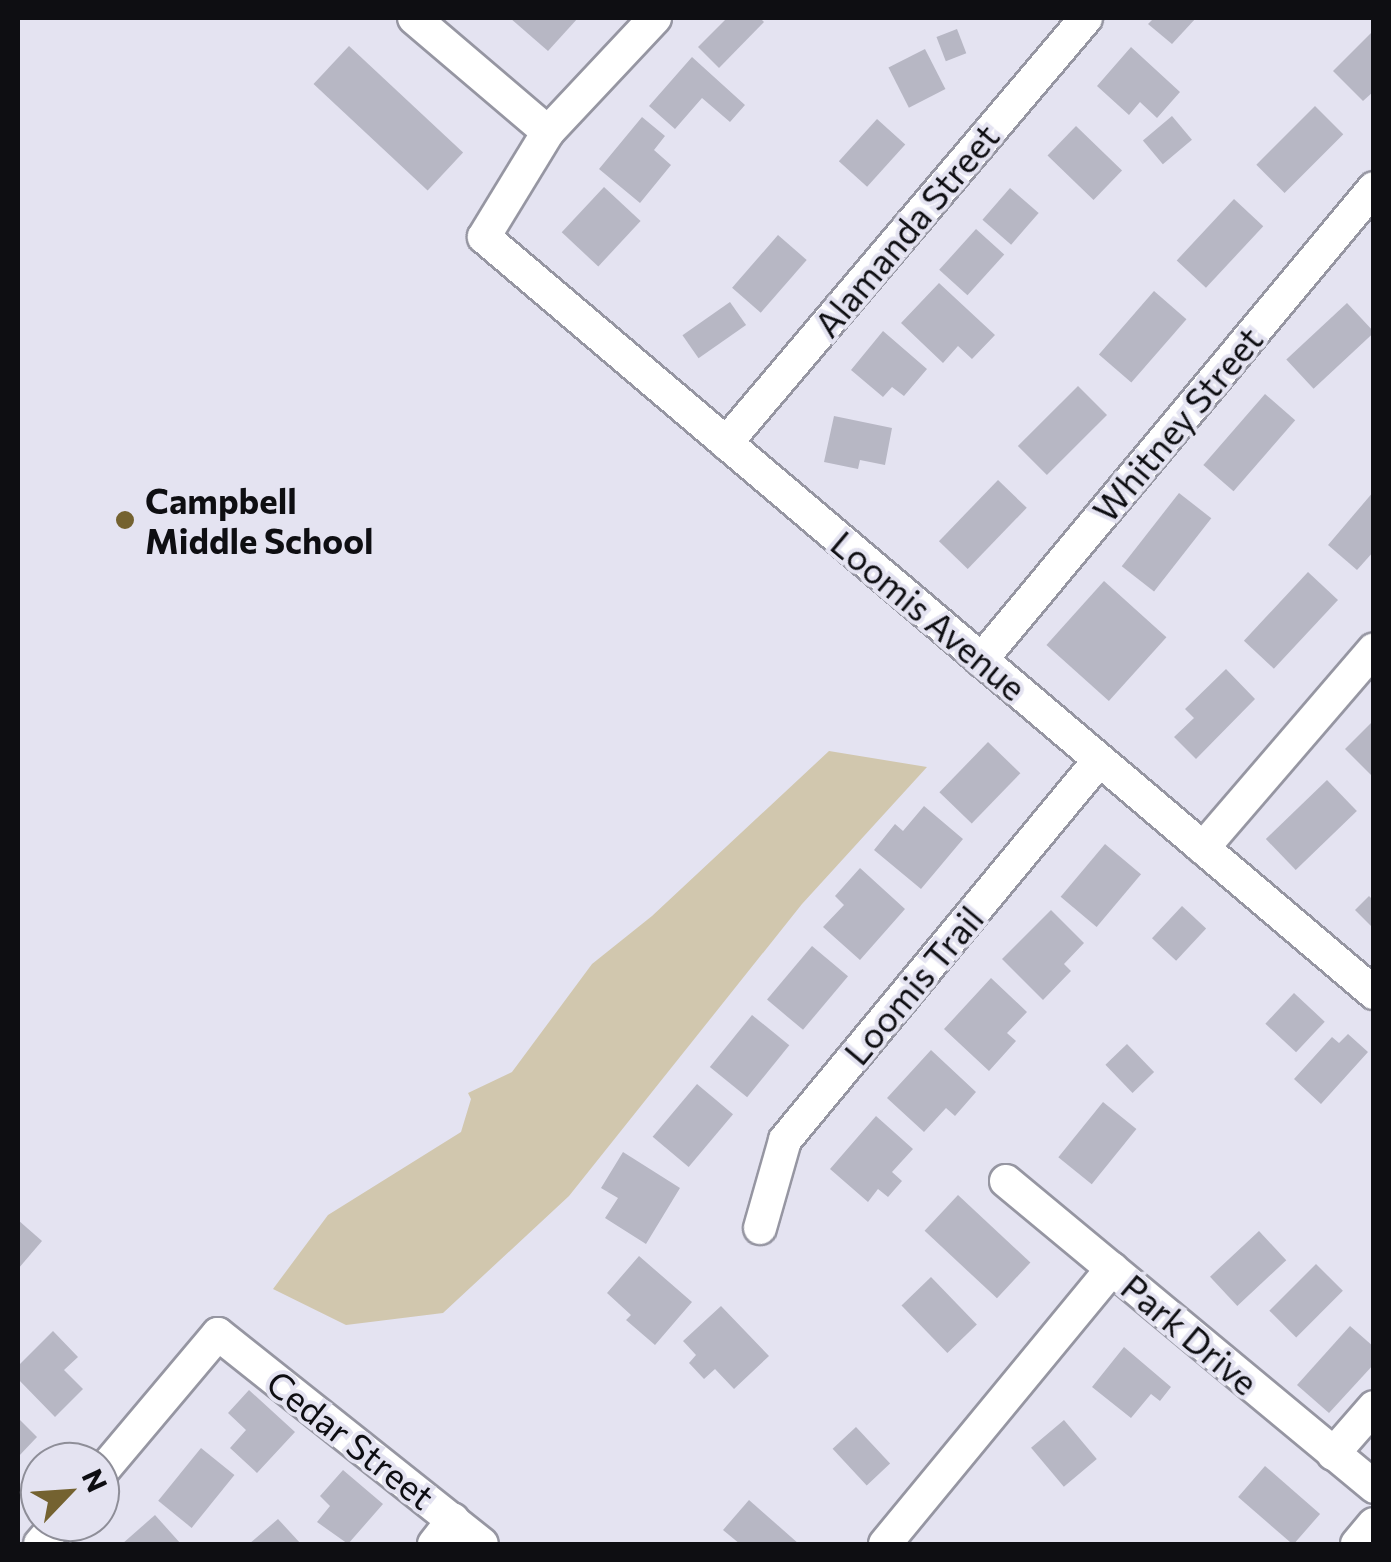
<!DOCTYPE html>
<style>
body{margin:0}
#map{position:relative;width:1391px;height:1562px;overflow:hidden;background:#e4e3f1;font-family:Commissioner,sans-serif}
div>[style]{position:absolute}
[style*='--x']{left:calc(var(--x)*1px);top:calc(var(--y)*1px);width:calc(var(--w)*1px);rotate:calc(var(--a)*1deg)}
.green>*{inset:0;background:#d1c7ae}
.building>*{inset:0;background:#b7b7c4;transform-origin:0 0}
.roads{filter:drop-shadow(2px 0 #9696a2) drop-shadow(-2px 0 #9696a2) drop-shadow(0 2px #9696a2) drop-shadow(0 -2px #9696a2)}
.minor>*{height:32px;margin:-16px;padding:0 16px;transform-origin:16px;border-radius:16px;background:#fff}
.dots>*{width:28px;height:28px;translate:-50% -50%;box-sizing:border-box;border:5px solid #e4e3f1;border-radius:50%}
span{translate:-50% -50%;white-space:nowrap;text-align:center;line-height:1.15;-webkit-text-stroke:8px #e4e3f1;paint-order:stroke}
.street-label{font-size:35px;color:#0e0e12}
.poi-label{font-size:35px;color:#0e0e12;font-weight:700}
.left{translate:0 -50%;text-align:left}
.frame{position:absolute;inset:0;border:20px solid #0e0e12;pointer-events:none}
.north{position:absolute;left:20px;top:1442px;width:100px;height:100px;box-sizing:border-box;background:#e4e3f1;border:2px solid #8e8e98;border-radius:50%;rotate:65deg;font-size:28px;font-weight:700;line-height:40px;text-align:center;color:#0e0e12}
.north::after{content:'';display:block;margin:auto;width:35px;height:45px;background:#746230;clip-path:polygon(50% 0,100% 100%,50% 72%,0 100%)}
</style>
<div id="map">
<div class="green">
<div style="clip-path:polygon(829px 751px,927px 767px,802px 904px,569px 1196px,443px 1313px,346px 1325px,273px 1289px,328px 1215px,461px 1132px,471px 1099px,468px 1093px,512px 1072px,592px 964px,652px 916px)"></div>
</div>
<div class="building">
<div style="clip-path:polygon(510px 18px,578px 18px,548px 51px)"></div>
<div style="clip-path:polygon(727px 18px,760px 18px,764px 22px,719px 68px,698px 47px)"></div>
<div style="clip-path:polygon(1154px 18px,1196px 18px,1172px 44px,1148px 24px)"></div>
<div style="left:957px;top:29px;width:26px;height:22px;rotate:69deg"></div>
<div style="clip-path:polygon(1374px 30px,1374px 91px,1363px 101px,1333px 71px)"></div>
<div style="left:349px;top:46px;width:156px;height:52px;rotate:43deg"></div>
<div style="clip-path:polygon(1131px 47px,1180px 92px,1157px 118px,1140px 102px,1129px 115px,1097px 86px)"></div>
<div style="left:925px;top:49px;width:45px;height:41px;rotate:63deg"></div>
<div style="clip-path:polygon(692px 57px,745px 105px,730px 122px,702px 98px,675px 129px,649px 106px)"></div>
<div style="left:1315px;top:106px;width:40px;height:83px;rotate:45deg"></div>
<div style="left:1172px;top:116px;width:31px;height:38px;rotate:50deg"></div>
<div style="clip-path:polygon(642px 117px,665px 136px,654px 150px,671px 165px,640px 203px,599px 169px)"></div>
<div style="left:877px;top:119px;width:38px;height:57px;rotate:42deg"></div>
<div style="left:1076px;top:126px;width:64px;height:41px;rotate:44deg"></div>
<div style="left:604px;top:187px;width:50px;height:62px;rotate:43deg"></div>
<div style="left:1010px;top:188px;width:38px;height:42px;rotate:41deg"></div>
<div style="left:1234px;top:199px;width:40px;height:84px;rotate:43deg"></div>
<div style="left:976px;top:229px;width:38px;height:55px;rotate:42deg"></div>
<div style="left:778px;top:235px;width:38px;height:70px;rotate:41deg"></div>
<div style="clip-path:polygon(939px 283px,995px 335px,972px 359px,958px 346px,943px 363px,901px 323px)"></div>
<div style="left:1154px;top:291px;width:43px;height:84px;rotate:41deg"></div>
<div style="left:730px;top:302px;width:28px;height:58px;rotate:55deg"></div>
<div style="left:1347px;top:303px;width:40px;height:83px;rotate:47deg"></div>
<div style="clip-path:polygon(883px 331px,927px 369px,904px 396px,892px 387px,883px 397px,851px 370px)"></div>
<div style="left:1078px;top:386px;width:41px;height:85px;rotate:45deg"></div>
<div style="left:1265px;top:394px;width:40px;height:94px;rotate:41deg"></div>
<div style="clip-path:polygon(834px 416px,892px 428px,885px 465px,860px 460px,858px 469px,824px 462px)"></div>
<div style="left:998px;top:480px;width:40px;height:85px;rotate:44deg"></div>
<div style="clip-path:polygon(1374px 491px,1374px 551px,1357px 570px,1328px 545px)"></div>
<div style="left:1179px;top:493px;width:41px;height:93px;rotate:38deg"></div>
<div style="left:1308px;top:572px;width:41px;height:94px;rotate:43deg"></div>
<div style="left:1104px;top:581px;width:84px;height:86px;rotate:42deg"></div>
<div style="clip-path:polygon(1226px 669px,1255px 699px,1196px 759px,1174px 737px,1194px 718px,1185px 709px)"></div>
<div style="clip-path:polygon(1374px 720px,1374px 778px,1345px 749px)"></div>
<div style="left:988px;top:742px;width:45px;height:70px;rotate:44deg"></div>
<div style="left:1327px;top:780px;width:43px;height:85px;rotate:46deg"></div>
<div style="clip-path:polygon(924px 806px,963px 839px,921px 889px,874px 850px,895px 824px,903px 831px)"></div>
<div style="left:1105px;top:844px;width:47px;height:69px;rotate:40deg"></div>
<div style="clip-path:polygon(860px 868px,905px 909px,860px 960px,823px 927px,844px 905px,835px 896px)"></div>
<div style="clip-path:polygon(1369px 896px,1374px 901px,1374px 929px,1355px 910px)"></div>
<div style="left:1182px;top:906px;width:33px;height:44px;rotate:43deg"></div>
<div style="clip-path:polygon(1051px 910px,1084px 943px,1064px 964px,1071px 971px,1043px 1000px,1002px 959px)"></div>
<div style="left:812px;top:946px;width:47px;height:70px;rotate:40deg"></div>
<div style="clip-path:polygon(991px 978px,1027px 1012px,1007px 1033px,1016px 1041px,989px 1071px,944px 1029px)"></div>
<div style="left:1294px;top:993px;width:42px;height:42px;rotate:43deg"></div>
<div style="left:752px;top:1015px;width:48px;height:67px;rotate:39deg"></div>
<div style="clip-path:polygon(1348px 1034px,1368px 1052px,1321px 1104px,1294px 1079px,1332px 1037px,1339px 1043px)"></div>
<div style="left:1127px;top:1044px;width:39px;height:30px;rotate:46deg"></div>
<div style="clip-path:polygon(931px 1050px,976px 1092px,955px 1116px,946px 1108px,924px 1132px,887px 1098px)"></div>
<div style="left:697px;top:1084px;width:47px;height:69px;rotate:40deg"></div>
<div style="left:1103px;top:1102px;width:43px;height:71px;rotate:39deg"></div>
<div style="clip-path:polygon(876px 1116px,913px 1149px,892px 1172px,902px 1181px,888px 1197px,878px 1189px,868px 1202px,830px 1169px)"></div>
<div style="clip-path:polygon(623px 1152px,680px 1188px,646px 1244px,605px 1218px,618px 1198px,601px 1188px)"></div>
<div style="left:958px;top:1195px;width:99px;height:49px;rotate:43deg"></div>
<div style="clip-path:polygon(18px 1220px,42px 1241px,18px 1269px)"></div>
<div style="left:1259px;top:1231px;width:40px;height:67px;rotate:47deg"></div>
<div style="clip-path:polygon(639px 1256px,692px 1302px,655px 1345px,626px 1320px,631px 1315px,607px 1293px)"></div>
<div style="left:1316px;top:1264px;width:38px;height:66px;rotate:45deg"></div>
<div style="left:931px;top:1277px;width:66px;height:41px;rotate:46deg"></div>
<div style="clip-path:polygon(721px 1306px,769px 1356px,734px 1389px,715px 1369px,704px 1379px,689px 1363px,696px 1355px,683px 1341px)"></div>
<div style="clip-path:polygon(1350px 1326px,1374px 1347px,1374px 1364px,1329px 1413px,1297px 1385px)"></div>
<div style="clip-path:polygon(53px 1331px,78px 1357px,64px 1370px,83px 1389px,55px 1417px,18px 1379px,18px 1366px)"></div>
<div style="clip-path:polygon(1124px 1347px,1171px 1387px,1160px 1401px,1151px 1394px,1131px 1418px,1092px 1387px)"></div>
<div style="clip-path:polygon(249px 1390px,295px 1432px,257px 1473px,230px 1448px,246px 1430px,228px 1413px)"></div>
<div style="clip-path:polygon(18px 1418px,37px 1437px,18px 1457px)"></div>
<div style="left:1064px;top:1420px;width:51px;height:43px;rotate:50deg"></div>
<div style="left:856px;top:1427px;width:50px;height:32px;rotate:47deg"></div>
<div style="left:201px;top:1448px;width:43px;height:68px;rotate:39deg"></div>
<div style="left:1265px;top:1466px;width:73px;height:41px;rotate:41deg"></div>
<div style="clip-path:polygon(343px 1470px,383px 1504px,348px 1544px,317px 1522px,330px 1506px,320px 1496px)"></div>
<div style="clip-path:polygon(749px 1500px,799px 1544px,740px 1544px,723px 1530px)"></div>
<div style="clip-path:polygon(155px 1515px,181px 1544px,122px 1544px)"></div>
<div style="clip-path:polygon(278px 1519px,301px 1544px,249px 1544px)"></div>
</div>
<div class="roads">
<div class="minor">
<div style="--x:414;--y:18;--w:176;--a:40.4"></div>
<div style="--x:655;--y:18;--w:156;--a:133.2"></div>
<div style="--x:548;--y:132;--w:123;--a:121.4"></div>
<div style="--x:484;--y:237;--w:1168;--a:40.35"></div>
<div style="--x:726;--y:443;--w:557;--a:-49.73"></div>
<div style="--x:981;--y:660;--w:614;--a:-50.22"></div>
<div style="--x:1203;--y:848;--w:262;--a:-49.3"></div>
<div style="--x:1006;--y:1181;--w:479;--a:39.7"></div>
<div style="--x:760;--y:1228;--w:91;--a:-74.1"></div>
<div style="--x:785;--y:1140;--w:493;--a:-50.4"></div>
<div style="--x:1333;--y:1454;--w:62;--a:-48.9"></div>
<div style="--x:100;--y:1474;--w:183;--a:-49.9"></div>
<div style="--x:218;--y:1334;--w:337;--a:38.5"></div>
<div style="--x:40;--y:1544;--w:29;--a:-49"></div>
<div style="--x:434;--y:1544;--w:31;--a:-52"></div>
<div style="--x:885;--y:1544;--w:357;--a:-50.5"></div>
<div style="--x:1357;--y:1544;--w:26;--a:-50"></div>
</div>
</div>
<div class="dots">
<div style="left:125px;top:520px;background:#746230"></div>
</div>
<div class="street-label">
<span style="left:906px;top:230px;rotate:-50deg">Alamanda Street</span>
<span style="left:1177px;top:424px;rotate:-50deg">Whitney Street</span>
<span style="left:929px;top:615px;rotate:40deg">Loomis Avenue</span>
<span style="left:913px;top:985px;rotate:-50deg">Loomis Trail</span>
<span style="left:1190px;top:1334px;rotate:40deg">Park Drive</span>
<span style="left:351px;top:1439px;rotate:38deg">Cedar Street</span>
</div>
<div class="poi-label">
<span class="left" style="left:145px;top:520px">Campbell<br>Middle School</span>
</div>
<div class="frame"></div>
<div class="north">N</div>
</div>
